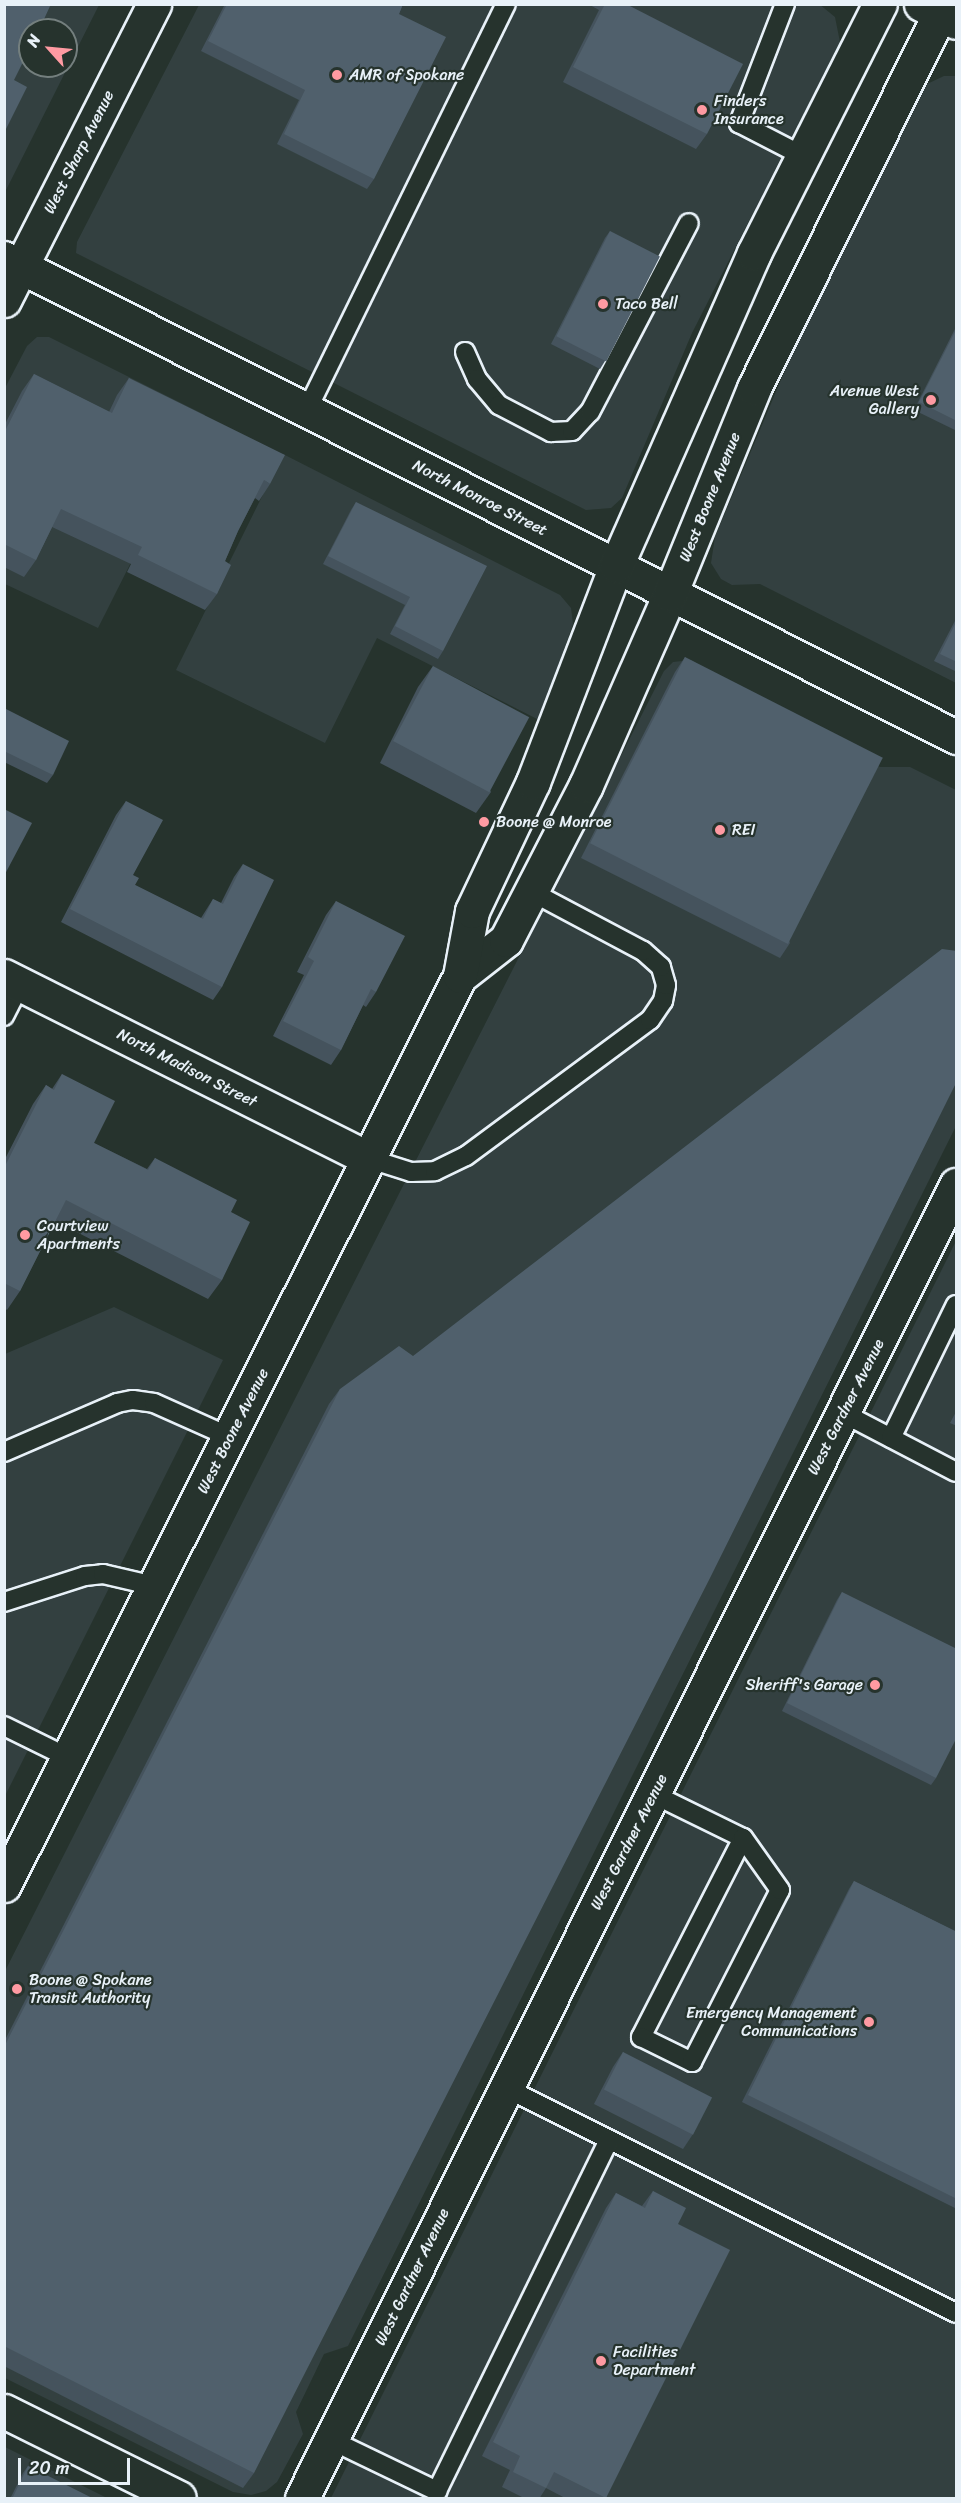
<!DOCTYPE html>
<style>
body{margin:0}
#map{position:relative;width:961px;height:2503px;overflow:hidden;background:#26332d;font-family:Sriracha,sans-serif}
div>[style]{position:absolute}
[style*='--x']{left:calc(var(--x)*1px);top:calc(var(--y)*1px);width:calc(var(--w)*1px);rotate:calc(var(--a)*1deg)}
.built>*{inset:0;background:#334040}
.roads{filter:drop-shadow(2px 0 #e8f1f8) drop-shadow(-2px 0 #e8f1f8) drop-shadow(0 2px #e8f1f8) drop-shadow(0 -2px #e8f1f8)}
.service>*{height:18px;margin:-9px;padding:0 9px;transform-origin:9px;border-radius:9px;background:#26332d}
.minor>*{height:33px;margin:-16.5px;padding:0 16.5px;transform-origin:16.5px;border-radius:16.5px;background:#26332d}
.tertiary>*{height:33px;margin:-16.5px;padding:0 16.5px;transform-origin:16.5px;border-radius:16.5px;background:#26332d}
.secondary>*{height:33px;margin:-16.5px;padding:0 16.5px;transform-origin:16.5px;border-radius:16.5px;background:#26332d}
.wall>*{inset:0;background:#45535d}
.building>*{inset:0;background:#50606c;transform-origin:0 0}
.dots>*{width:16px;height:16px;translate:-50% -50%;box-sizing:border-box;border:3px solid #26332d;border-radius:50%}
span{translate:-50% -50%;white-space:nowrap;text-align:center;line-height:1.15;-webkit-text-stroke:4.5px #26332d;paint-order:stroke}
.poi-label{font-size:16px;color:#e8f1f8}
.left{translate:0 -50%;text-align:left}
.right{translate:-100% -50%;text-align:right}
.street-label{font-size:16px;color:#e8f1f8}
.frame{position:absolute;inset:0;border:6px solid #e8f1f8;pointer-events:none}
.north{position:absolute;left:18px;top:18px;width:60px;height:60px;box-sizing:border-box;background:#26332d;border:2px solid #747f7e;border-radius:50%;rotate:297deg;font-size:16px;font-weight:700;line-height:24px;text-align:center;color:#e8f1f8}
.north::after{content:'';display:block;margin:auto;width:21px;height:27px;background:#ff9aa2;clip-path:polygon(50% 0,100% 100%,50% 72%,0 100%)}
.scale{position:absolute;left:18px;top:2458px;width:112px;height:27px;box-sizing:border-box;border:3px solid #e8f1f8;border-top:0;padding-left:8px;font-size:18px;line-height:21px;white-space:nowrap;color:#e8f1f8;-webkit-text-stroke:4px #26332d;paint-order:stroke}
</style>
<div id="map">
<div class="built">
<div style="clip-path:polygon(819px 4px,835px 17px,840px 42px,692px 333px,622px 498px,611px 508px,586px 510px,76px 253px,77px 242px,199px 5px)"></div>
<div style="clip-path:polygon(evenodd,5px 5px,99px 5px,5px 192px,5px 5px,30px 30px,66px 30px,66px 66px,30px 66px,30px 30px)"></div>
<div style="clip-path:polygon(944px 76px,956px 76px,956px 683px,760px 584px,732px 585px,721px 579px,711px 563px,715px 537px,801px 332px,927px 84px)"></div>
<div style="clip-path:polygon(37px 337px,49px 337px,205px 415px,98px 628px,5px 584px,4px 390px,27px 346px)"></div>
<div style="clip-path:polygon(283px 454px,560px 595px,571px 608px,573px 624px,539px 720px,377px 638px,325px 743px,176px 670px)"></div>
<div style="clip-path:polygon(691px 660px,710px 672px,707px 681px,880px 767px,910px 767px,956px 790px,956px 1126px,348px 2346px,324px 2354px,296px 2412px,303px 2434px,277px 2482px,266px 2491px,251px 2495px,233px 2492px,5px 2378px,4px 1973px,664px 671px,673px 662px)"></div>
<div style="clip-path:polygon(956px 1241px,956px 2498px,331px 2498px)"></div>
<div style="clip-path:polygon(114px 1307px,223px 1360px,5px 1796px,5px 1354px)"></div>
<div style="clip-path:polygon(5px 2447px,107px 2498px,5px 2498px)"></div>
</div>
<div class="roads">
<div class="service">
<div style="--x:785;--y:4;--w:128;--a:111.1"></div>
<div style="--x:739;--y:123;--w:72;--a:27.3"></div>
<div style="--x:465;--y:352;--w:30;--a:66"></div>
<div style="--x:477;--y:379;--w:34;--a:50"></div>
<div style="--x:499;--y:405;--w:59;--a:27.4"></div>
<div style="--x:551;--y:432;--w:21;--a:-3"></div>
<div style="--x:572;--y:431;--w:26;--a:-47"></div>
<div style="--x:590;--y:412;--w:213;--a:-62.4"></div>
<div style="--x:307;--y:410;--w:452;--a:-63.9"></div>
<div style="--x:4;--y:1016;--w:36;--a:-63"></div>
<div style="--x:370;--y:1159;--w:43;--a:17.6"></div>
<div style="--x:411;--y:1172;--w:24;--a:-2"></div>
<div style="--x:435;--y:1171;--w:34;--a:-26"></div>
<div style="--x:466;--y:1156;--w:229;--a:-36.5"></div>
<div style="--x:650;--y:1020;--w:23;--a:-56"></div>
<div style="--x:663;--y:1001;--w:16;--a:-79"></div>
<div style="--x:666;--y:985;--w:19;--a:-106"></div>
<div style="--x:661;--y:967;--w:24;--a:-138"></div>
<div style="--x:643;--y:951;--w:126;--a:-152"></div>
<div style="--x:843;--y:1413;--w:127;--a:27.6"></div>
<div style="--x:891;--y:1438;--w:148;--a:-64"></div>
<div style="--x:4;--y:1452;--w:123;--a:-23.4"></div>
<div style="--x:117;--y:1403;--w:16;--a:-11"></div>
<div style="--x:133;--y:1400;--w:21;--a:8"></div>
<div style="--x:154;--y:1403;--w:83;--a:24.1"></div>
<div style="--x:4;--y:1602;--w:85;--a:-17.8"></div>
<div style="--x:85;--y:1576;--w:18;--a:-6"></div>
<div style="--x:103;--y:1574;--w:53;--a:13"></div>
<div style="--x:4;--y:1726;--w:72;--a:26.2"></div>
<div style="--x:653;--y:1794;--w:100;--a:26.1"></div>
<div style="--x:743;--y:1838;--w:224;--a:117.1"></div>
<div style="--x:641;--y:2037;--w:57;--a:26.1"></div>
<div style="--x:692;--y:2062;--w:193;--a:-62.9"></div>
<div style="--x:780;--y:1890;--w:64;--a:-125.4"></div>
<div style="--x:506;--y:2088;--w:503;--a:26.57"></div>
<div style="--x:331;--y:2440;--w:118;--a:25.7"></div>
<div style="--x:437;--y:2491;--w:391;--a:-63.9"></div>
</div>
<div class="minor">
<div style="--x:4;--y:300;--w:332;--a:-63.1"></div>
<div style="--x:4;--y:976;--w:409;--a:26.6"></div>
<div style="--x:4;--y:2411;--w:195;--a:26.4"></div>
<div style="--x:302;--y:2498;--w:1467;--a:-63.52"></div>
</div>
<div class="tertiary">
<div style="--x:921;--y:4;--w:39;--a:27"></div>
</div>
<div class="secondary">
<div style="--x:4;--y:258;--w:1066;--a:26.71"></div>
<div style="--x:460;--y:976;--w:58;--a:-38"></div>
<div style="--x:506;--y:940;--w:174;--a:-62.7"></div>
<div style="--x:586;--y:785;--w:209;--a:-66.3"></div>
<div style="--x:670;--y:594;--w:222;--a:-67.8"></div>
<div style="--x:754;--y:388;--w:429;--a:-63.6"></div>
<div style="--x:4;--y:1885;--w:1017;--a:-63.36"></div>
<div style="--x:460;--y:976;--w:66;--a:-79.5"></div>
<div style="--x:472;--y:911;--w:143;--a:-64.7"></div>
<div style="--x:533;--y:782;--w:231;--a:-69"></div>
<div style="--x:616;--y:566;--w:342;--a:-66.2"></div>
<div style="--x:754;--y:253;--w:279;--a:-63.2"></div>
</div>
</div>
<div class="wall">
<div style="clip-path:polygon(225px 4px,403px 4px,399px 14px,374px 179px,367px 189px,277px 144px,299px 100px,201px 51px)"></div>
<div style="clip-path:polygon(588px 4px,626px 4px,707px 134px,696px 149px,563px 82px,599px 10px)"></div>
<div style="clip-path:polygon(610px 231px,605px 361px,600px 369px,551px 344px,605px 238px)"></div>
<div style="clip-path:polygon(957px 325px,957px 431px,914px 410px)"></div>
<div style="clip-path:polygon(34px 374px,109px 412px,117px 395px,129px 378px,270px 484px,259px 501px,255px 498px,238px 531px,225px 561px,217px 594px,205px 610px,127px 572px,131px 564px,52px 527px,36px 560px,24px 577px,4px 567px,4px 426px,22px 391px)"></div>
<div style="clip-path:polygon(356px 502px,443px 651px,438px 659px,390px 634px,405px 605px,323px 564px,351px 510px)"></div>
<div style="clip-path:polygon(957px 617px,957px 672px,934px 661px)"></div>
<div style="clip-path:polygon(685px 657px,790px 943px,780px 958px,581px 858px,675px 672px)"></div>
<div style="clip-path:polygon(433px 666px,491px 792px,476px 813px,380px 763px,418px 687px)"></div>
<div style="clip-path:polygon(4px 708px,53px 775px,47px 783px,4px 762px)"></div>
<div style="clip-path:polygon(126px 801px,133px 875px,135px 885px,201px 918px,213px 899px,221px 903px,234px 877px,243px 864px,222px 987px,213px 1000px,61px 922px,116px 815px)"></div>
<div style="clip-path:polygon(336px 901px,376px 992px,366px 1007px,363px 1005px,341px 1050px,331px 1065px,273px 1036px,304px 975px,297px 972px,326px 915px)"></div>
<div style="clip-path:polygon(62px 1074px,94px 1143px,147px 1169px,155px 1158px,231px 1212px,222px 1280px,208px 1299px,55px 1221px,20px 1291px,7px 1310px,4px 1308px,4px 1161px,33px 1104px,46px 1085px,52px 1089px)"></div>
<div style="clip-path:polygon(340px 1389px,254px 2473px,243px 2488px,4px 2366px,4px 2042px,329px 1404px)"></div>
<div style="clip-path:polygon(957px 1410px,957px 1426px,950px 1423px)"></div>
<div style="clip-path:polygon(842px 1592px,936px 1778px,931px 1785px,782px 1711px,837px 1600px)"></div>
<div style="clip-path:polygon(854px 1881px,957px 1932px,957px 2209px,742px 2102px,849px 1889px)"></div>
<div style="clip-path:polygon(623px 2052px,693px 2134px,683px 2149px,594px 2104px,613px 2067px)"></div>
<div style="clip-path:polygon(653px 2191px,678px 2224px,606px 2498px,567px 2499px,546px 2488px,539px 2499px,526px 2499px,502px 2487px,510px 2470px,482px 2456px,606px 2208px,616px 2193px,642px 2206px)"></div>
<div style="clip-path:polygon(28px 2466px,94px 2499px,10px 2499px,23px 2473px)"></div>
</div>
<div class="building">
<div style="clip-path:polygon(4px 4px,51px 4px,39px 30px,30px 30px,30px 48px,14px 80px,27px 87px,6px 129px,4px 128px)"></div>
<div style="clip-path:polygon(227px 4px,403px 4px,399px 14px,446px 37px,374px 179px,284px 134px,305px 90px,208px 41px)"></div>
<div style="clip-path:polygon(605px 4px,626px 4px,743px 64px,707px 134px,573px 67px)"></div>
<div style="left:610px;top:231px;width:56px;height:118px;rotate:27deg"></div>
<div style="clip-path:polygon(957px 328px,957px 421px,919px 402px)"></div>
<div style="clip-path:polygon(34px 374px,112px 413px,129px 378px,285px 455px,270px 484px,264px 480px,238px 531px,225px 561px,231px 565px,217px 594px,138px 555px,142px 547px,61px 509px,36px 560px,4px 544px,4px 433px)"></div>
<div style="clip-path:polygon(356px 502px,487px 566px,443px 651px,395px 626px,410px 597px,328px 556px)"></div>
<div style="clip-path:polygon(957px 620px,957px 662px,940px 654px)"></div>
<div style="left:685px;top:657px;width:222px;height:209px;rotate:27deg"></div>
<div style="left:433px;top:666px;width:109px;height:85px;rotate:28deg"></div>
<div style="clip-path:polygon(4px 708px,69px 741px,53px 775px,4px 751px)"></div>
<div style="clip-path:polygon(126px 801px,163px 820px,133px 875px,139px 878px,135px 885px,203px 919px,213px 899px,223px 904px,243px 864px,274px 880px,222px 987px,70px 909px)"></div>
<div style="clip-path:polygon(4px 809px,32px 823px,4px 876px)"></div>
<div style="clip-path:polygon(336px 901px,405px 936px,376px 992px,371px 989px,341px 1050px,283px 1021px,314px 961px,308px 957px)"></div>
<div style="clip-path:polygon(942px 949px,957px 951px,957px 1081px,710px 1578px,254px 2473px,4px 2346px,4px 2047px,340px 1389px,399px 1346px,413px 1356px)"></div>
<div style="clip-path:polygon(62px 1074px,115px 1101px,94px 1143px,148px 1170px,155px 1158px,237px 1200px,231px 1212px,250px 1222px,222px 1280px,66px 1200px,20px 1291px,4px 1283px,4px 1168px,46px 1085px,54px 1090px)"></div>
<div style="clip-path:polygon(842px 1592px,957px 1649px,957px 1737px,936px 1778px,787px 1703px)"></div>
<div style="clip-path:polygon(854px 1881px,957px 1932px,957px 2199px,748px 2095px)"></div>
<div style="left:623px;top:2052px;width:100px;height:42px;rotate:27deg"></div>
<div style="clip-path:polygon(653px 2191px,686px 2208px,678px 2224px,730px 2250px,606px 2498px,554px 2472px,546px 2488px,513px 2472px,520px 2456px,493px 2442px,616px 2193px,645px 2208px)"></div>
<div style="clip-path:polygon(28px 2466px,94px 2499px,12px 2499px)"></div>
</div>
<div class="dots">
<div style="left:337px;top:75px;background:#ff9aa2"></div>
<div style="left:702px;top:110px;background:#ff9aa2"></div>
<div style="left:603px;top:304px;background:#ff9aa2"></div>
<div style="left:931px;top:400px;background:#ff9aa2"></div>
<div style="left:484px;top:822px;background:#ff9aa2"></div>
<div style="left:720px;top:830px;background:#ff9aa2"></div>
<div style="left:25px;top:1235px;background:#ff9aa2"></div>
<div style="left:875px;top:1685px;background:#ff9aa2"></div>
<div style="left:17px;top:1989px;background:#ff9aa2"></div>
<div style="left:869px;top:2022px;background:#ff9aa2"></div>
<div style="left:601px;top:2361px;background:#ff9aa2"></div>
</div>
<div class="poi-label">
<span class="left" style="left:349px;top:75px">AMR of Spokane</span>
<span class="left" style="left:714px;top:110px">Finders<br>Insurance</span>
<span class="left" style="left:615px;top:304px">Taco Bell</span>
<span class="right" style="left:919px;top:400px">Avenue West<br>Gallery</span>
<span class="left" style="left:496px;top:822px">Boone @ Monroe</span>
<span class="left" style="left:732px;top:830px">REI</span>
<span class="left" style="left:37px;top:1235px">Courtview<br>Apartments</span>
<span class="right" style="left:863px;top:1685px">Sheriff's Garage</span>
<span class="left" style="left:29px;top:1989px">Boone @ Spokane<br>Transit Authority</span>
<span class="right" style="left:857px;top:2022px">Emergency Management<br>Communications</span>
<span class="left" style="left:613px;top:2361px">Facilities<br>Department</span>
</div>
<div class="street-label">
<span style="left:79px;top:152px;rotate:-63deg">West Sharp Avenue</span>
<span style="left:710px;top:497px;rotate:-68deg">West Boone Avenue</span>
<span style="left:480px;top:498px;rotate:27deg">North Monroe Street</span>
<span style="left:187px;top:1068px;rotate:27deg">North Madison Street</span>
<span style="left:846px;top:1407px;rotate:-63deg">West Gardner Avenue</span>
<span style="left:233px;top:1431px;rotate:-63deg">West Boone Avenue</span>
<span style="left:629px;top:1842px;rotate:-63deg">West Gardner Avenue</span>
<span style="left:412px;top:2277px;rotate:-64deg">West Gardner Avenue</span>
</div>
<div class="frame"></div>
<div class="north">N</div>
<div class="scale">20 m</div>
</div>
